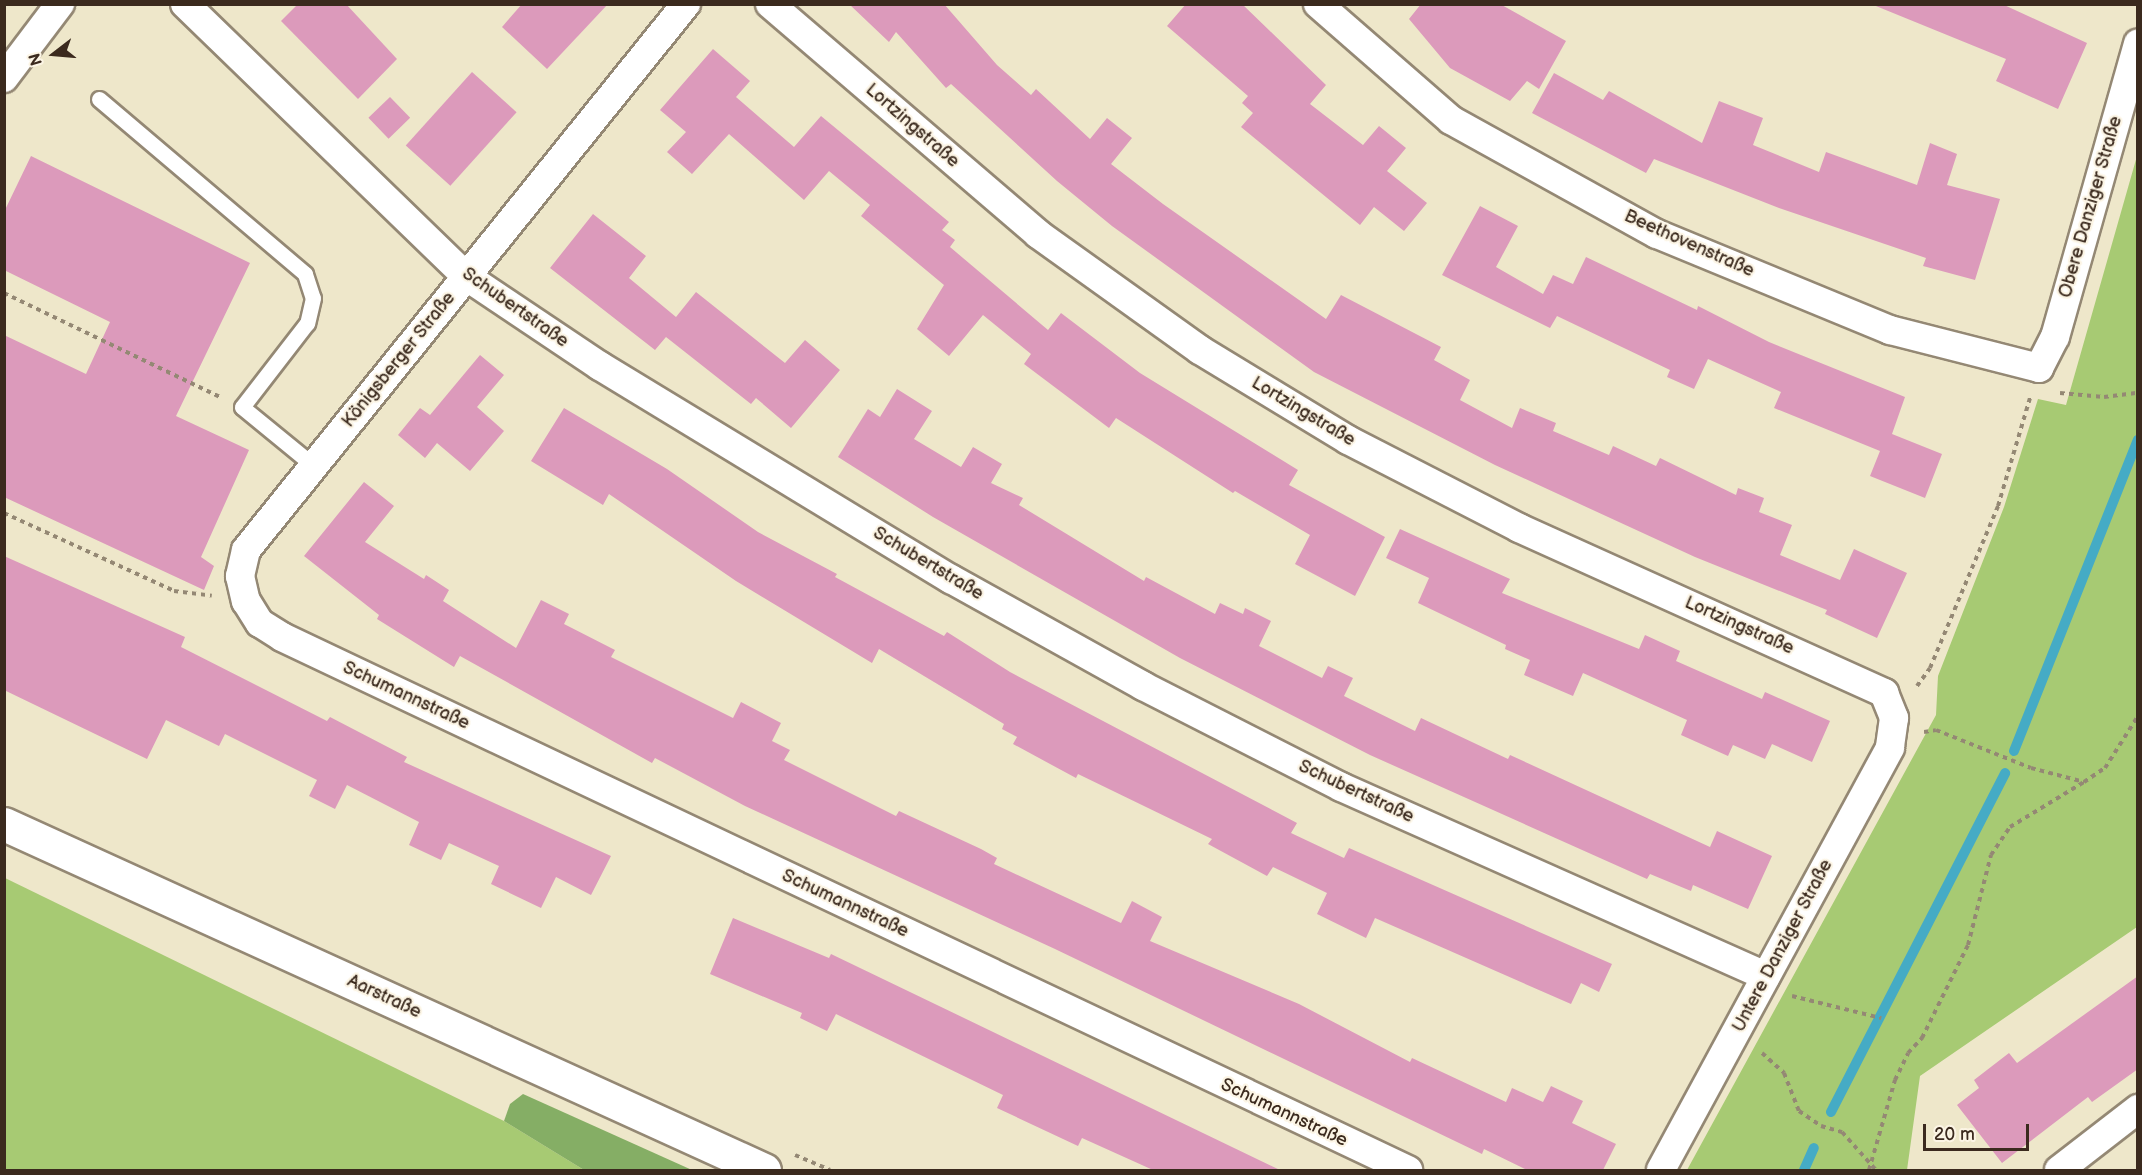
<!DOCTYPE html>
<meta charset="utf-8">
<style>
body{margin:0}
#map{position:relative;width:2142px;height:1175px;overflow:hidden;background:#eee7ca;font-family:"Balsamiq Sans",sans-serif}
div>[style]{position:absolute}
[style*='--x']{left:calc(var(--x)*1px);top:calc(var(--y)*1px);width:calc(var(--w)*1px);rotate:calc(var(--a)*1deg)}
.green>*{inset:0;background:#a7ca73}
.forest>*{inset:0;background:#85ae65}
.stream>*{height:10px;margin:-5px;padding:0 5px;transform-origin:5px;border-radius:5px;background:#45abc5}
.building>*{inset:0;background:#dc9abb;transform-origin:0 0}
.path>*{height:4px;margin-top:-2px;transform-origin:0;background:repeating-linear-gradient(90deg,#948874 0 4.5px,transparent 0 9px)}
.roads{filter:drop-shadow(2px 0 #948874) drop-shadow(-2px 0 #948874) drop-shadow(0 2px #948874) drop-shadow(0 -2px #948874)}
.lane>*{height:15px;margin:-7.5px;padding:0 7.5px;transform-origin:7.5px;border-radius:7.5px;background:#fff}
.street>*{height:28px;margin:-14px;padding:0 14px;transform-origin:14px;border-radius:14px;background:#fff}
.primary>*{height:33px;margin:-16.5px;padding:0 16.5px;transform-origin:16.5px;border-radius:16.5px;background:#fff}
span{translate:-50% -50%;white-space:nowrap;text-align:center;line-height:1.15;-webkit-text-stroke:4.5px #fcf5e5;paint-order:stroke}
.street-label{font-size:18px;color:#3b2a1e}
.frame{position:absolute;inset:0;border:6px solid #3b2a1e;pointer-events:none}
.north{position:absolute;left:24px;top:24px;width:60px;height:60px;-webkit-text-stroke:4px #fcf5e5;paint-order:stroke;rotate:254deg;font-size:16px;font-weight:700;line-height:24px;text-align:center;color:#3b2a1e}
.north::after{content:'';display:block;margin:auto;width:21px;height:27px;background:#3b2a1e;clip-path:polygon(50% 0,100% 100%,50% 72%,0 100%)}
.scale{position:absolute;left:1923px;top:1124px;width:106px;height:27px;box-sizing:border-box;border:3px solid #3b2a1e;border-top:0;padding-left:8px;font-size:18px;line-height:21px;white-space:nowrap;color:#3b2a1e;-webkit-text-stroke:4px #fcf5e5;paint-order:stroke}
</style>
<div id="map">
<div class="green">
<div style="clip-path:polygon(2137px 156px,2137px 927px,1920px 1076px,1907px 1170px,1687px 1170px,1936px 715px,1938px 676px,2004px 507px,2038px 399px,2066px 405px)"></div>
<div style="clip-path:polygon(5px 878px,504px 1121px,584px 1170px,5px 1170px)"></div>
</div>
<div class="forest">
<div style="clip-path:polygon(523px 1094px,692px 1170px,584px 1170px,504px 1121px,510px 1104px)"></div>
</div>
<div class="stream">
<div style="--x:2014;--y:751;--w:335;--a:-68.3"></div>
<div style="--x:1831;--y:1112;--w:381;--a:-62.8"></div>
<div style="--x:1804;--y:1170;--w:24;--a:-66"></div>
</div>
<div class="building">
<div style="clip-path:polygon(298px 4px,346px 4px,397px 59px,358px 99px,281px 21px)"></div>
<div style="clip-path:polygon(522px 4px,608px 4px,547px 69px,502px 27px)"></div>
<div style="clip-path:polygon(849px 4px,944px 4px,997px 65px,1031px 95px,1036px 89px,1090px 139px,1107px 118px,1132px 138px,1111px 164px,1163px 204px,1326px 319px,1341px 295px,1441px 347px,1434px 360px,1470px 380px,1460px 400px,1512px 428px,1520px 408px,1556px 423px,1553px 431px,1609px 455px,1613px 446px,1656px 466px,1660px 458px,1736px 495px,1738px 488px,1764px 498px,1759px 512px,1792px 525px,1780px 555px,1840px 580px,1854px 549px,1907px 573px,1877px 638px,1825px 614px,1827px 610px,1695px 557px,1495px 465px,1314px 372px,1112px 226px,1057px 181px,951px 84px,946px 88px,896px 32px,889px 42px)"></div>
<div style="clip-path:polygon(1186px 4px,1242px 4px,1326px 85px,1310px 104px,1363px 145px,1379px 126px,1406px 148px,1387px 171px,1427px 203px,1404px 231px,1374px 207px,1360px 225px,1241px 127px,1253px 113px,1242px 103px,1248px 96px,1167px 26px)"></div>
<div style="clip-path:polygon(1421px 4px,1500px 4px,1566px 41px,1539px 89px,1527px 81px,1510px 101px,1450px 68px,1409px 19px)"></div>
<div style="clip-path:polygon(1871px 4px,2002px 4px,2087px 43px,2058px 109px,1996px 81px,2006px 59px)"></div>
<div style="clip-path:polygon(713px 49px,750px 81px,736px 97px,794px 147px,821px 116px,949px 222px,942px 230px,955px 240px,950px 247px,1048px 330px,1061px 313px,1140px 373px,1298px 470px,1289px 485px,1385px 537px,1355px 596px,1295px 564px,1310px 535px,1235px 491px,1233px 493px,1116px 418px,1109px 428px,1024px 364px,1031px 354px,983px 315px,949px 356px,917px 329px,944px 285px,861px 216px,870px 205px,829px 171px,804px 200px,729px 134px,692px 174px,667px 152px,686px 132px,660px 110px)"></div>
<div style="left:472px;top:72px;width:60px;height:99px;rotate:42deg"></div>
<div style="clip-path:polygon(1554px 73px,1603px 100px,1609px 91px,1702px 143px,1719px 101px,1763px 118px,1753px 145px,1819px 172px,1826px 152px,1917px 185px,1930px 143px,1957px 154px,1947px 185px,2000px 199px,1975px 280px,1923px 266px,1926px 258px,1779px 208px,1654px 159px,1646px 173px,1532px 113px)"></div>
<div style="left:390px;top:97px;width:29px;height:30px;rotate:46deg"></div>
<div style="clip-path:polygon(31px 156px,250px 263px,176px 416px,249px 450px,201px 557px,214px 566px,204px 590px,4px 497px,4px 335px,86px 374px,110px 322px,4px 270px,4px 212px)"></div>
<div style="clip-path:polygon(1480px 206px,1518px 226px,1496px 267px,1543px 294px,1553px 275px,1573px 284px,1586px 257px,1697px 310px,1698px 306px,1769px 342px,1905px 397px,1892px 434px,1942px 454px,1925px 498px,1870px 476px,1880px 451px,1774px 408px,1781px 392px,1708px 359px,1694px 389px,1667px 377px,1670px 370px,1557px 316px,1550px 328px,1442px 275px)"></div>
<div style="clip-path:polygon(593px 214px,646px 256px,629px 278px,676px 317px,696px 292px,785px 363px,805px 340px,840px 370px,791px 428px,756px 398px,751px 404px,666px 337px,655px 350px,550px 268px)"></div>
<div style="clip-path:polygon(480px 355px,504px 375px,477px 407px,504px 431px,470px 471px,437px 443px,425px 458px,398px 435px,420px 408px,430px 415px)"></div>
<div style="clip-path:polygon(897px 389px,932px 411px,914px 439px,961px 467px,973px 447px,1002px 464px,991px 483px,1023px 498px,1019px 505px,1144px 581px,1146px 577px,1215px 614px,1220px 603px,1243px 614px,1245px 608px,1271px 621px,1259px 646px,1322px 678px,1328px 666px,1353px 678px,1344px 696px,1415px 731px,1421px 718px,1508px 759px,1510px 755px,1710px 847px,1717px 831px,1772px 856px,1748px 909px,1693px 885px,1691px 891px,1650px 874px,1647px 879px,1370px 755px,1180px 658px,933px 517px,838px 457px,868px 409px,880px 417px)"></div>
<div style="clip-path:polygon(564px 408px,667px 469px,758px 532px,837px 574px,835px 577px,944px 636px,947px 632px,1010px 672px,1297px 823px,1291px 833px,1344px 858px,1349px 848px,1612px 964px,1599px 992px,1581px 983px,1571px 1004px,1375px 918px,1366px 938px,1317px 914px,1327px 893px,1273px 867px,1267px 876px,1208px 844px,1212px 839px,1078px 774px,1076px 778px,1013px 744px,1017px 737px,1002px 729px,1004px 724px,879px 649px,872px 663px,736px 581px,609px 494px,603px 505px,531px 461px)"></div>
<div style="clip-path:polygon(364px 482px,394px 506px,365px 542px,424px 579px,426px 575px,449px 590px,443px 601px,516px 648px,541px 600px,569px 614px,564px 624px,615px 650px,611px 657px,733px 718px,741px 702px,781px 723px,772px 741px,790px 750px,784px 760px,896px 816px,899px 811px,981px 849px,997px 858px,994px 864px,1121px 923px,1132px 901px,1162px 917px,1150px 941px,1299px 1004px,1410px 1062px,1412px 1058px,1506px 1102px,1512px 1088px,1543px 1102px,1551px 1086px,1583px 1101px,1572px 1123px,1616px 1144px,1603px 1170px,1527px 1170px,1484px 1149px,1482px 1154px,1055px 949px,745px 806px,655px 758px,652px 763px,460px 656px,454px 667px,377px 619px,379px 615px,304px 556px)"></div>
<div style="clip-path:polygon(1400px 529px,1510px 579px,1502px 593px,1639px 649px,1645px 635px,1680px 651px,1676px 661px,1762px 699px,1765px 692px,1830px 721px,1812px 762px,1772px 744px,1765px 759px,1733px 745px,1728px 756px,1681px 735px,1687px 720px,1583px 673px,1573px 696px,1524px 675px,1530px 660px,1505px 649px,1506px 645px,1418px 603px,1429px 578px,1386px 558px)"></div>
<div style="clip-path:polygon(4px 556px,185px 637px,181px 647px,327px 721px,330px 717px,407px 757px,404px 762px,611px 856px,591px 895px,556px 877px,541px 908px,491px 884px,499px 866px,449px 843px,441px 860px,409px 845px,419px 822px,347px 785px,335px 809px,309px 796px,317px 780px,225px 734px,219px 746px,166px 720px,147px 759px,4px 690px)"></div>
<div style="clip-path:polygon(733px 918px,829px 958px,831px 954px,1280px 1170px,1153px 1170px,1082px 1138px,1078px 1146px,997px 1108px,1003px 1095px,836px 1014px,827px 1031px,800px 1018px,802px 1013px,710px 974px)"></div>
<div style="clip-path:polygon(2138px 976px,2138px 1069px,2092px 1102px,2088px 1097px,2002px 1163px,1957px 1105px,1979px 1088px,1974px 1080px,2009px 1053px,2017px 1063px)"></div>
</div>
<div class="path">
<div style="--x:4;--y:293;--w:240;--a:25.7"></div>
<div style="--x:2060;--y:393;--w:44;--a:5.2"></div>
<div style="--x:2104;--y:397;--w:34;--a:-7"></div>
<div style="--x:4;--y:513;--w:187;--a:24.6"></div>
<div style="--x:174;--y:591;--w:38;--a:7"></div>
<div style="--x:1917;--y:686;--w:22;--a:-54"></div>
<div style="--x:1930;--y:668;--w:176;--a:-67.2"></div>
<div style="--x:1998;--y:506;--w:113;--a:-73.5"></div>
<div style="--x:1924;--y:732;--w:12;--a:-9"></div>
<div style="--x:1936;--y:730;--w:102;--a:21.8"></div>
<div style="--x:2031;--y:768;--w:55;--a:14.8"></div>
<div style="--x:2084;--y:782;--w:25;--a:-34"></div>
<div style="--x:2105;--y:768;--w:62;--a:-57.6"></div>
<div style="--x:1792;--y:996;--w:92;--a:13.9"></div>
<div style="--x:1762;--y:1053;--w:30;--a:42"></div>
<div style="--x:1784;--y:1073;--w:41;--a:68.5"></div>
<div style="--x:1799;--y:1111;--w:27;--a:34"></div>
<div style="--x:1821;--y:1126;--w:22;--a:16"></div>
<div style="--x:1842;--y:1132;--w:51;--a:48.2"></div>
<div style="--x:795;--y:1155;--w:38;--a:23"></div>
<div style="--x:1869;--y:1170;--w:94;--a:-73.9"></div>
<div style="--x:1895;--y:1080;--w:30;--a:-64"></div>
<div style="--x:1908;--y:1053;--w:21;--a:-47"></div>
<div style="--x:1922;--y:1038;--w:104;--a:-63.7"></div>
<div style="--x:1968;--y:945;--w:93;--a:-75.7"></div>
<div style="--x:1991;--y:855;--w:34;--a:-56"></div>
<div style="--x:2010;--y:827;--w:87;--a:-31.3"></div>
</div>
<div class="roads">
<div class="lane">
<div style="--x:99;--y:99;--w:270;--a:40.3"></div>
<div style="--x:305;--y:274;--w:25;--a:72"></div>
<div style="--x:313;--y:298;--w:26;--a:103"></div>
<div style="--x:307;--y:323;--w:106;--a:127.7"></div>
<div style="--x:242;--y:407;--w:93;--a:39.3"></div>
</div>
<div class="street">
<div style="--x:185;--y:4;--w:392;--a:44.1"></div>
<div style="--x:467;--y:277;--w:160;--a:33.8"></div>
<div style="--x:600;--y:366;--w:411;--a:31.3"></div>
<div style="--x:951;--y:579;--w:220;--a:29.1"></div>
<div style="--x:1143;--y:686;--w:222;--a:27"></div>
<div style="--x:1341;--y:787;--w:465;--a:24"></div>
<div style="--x:686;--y:4;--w:701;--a:128.86"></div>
<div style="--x:246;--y:550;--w:27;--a:103"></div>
<div style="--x:240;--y:576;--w:26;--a:77"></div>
<div style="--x:246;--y:601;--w:26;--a:58"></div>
<div style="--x:260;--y:623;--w:26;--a:32"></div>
<div style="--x:282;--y:637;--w:1246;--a:25.33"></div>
<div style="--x:770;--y:4;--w:353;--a:40.6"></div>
<div style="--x:1038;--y:234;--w:199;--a:35.6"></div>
<div style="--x:1200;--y:350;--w:173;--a:31.3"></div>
<div style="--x:1348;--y:440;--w:192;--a:27.2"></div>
<div style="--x:1519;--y:528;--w:401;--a:24.3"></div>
<div style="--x:1884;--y:693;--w:27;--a:68"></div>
<div style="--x:1894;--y:718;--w:30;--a:98"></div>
<div style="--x:1890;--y:748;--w:480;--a:118.5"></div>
<div style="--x:1318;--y:4;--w:176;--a:41.1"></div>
<div style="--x:1451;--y:120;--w:235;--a:29"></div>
<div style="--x:1657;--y:234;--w:252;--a:22.4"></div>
<div style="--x:1890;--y:330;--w:154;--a:14.3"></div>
<div style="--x:2039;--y:368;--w:35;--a:-63"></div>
<div style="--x:2055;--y:337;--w:305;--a:-74.2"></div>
<div style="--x:4;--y:78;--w:93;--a:-52.9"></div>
<div style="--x:2059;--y:1170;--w:100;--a:-37.7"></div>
</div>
<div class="primary">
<div style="--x:4;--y:824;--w:835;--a:24.48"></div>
</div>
</div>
<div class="street-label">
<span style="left:912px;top:126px;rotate:41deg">Lortzingstraße</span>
<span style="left:2091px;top:207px;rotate:-74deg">Obere Danziger Straße</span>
<span style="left:1689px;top:244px;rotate:24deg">Beethovenstraße</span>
<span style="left:515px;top:308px;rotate:35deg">Schubertstraße</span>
<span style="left:399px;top:360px;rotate:-51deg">Königsberger Straße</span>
<span style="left:1303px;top:412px;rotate:31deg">Lortzingstraße</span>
<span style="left:928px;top:564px;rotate:31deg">Schubertstraße</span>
<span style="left:1739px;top:626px;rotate:24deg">Lortzingstraße</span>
<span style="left:406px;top:696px;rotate:25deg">Schumannstraße</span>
<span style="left:1356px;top:792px;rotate:25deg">Schubertstraße</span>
<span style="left:845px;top:904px;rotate:25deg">Schumannstraße</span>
<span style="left:1783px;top:946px;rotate:-62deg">Untere Danziger Straße</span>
<span style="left:384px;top:997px;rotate:25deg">Aarstraße</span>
<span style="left:1284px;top:1113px;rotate:25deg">Schumannstraße</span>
</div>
<div class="frame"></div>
<div class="north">N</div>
<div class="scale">20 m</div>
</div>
